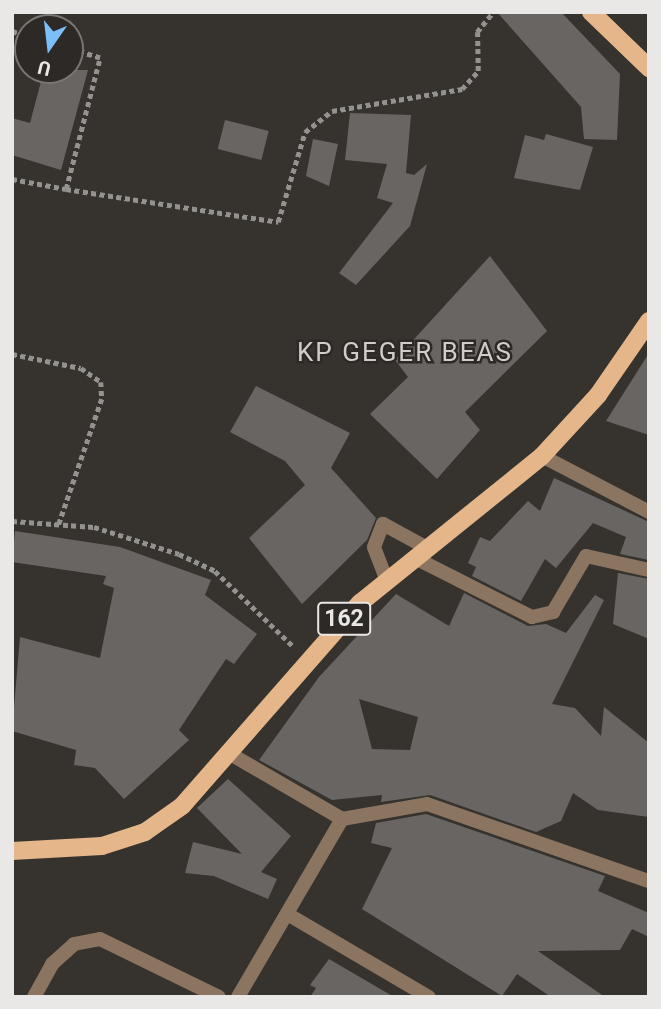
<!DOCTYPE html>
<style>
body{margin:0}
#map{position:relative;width:661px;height:1009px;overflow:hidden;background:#36332f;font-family:Roboto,sans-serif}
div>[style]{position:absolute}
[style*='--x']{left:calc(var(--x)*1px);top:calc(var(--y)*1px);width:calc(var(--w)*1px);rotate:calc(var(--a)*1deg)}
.building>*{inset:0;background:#696562;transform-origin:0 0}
.path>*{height:4.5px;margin-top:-2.25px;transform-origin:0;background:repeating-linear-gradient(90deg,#94928f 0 5px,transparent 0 8.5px)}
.service>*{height:14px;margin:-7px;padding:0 7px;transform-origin:7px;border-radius:7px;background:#8c7560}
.minor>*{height:14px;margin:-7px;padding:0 7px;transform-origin:7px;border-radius:7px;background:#8c7560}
.primary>*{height:18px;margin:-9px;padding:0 9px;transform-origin:9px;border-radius:9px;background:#e4b689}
span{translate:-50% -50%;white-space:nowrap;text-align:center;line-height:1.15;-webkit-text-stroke:5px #2c2926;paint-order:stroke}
.shield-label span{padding:2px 5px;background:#2c2926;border:2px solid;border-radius:5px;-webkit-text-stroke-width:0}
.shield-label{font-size:23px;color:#eae8e6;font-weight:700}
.neighbourhood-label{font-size:26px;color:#d1cdc9;letter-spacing:2px}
.frame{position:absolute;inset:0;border:14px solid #eae8e6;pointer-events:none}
.north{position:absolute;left:14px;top:14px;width:70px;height:70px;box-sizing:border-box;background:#2c2926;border:2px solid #787573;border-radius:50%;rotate:194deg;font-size:19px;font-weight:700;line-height:28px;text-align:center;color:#eae8e6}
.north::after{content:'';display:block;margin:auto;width:24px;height:32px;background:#7bbef8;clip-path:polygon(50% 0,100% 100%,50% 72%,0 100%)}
</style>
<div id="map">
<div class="building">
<div style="clip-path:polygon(497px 12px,561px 12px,620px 74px,617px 140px,584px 139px,581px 107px)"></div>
<div style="clip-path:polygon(44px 70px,88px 70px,61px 170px,12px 155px,12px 118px,30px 123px)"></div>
<div style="clip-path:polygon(350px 113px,411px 115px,406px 173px,414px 175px,427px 164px,410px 226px,356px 285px,339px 273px,393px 203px,377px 198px,387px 164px,345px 160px)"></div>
<div style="left:225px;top:120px;width:45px;height:30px;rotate:14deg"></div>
<div style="clip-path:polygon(546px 134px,593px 147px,580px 190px,514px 178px,525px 135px,544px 140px)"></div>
<div style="clip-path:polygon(313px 139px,338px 144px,329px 186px,306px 176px)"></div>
<div style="clip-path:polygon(490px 256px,547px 331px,465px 412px,480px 430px,437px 479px,370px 414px,408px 377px,395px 360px)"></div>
<div style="clip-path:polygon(649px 353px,649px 435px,606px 421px)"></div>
<div style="clip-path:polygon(256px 386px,350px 433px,331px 468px,376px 518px,367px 540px,302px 604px,249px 538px,305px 485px,285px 461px,230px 432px)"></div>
<div style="clip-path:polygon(554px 478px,649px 522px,649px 560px,620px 554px,626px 537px,593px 523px,556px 568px,545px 559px,521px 601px,472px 576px,476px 567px,468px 563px,480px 537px,490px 541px,528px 501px,540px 511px)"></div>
<div style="clip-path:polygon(15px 531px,120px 547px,211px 580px,205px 595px,257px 634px,234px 664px,226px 659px,179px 730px,189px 740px,124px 799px,95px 768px,74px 765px,76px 750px,12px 731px,20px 637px,100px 658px,114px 588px,103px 584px,106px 576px,12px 562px)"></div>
<div style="clip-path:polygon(618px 573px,649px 579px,649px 639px,613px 624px)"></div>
<div style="clip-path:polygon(evenodd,464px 593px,528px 626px,546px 624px,566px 633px,595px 595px,604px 600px,552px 704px,575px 708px,601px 736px,604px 707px,649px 743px,649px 817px,598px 810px,573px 793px,561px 821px,536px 832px,430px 795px,381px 802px,382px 795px,332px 800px,259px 760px,319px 677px,396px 594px,449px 626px,464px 593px,359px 699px,418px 717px,410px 750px,372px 749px,359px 699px)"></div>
<div style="clip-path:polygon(228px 779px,291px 836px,261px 872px,277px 879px,268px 899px,214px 876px,185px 873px,193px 842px,242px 854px,197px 808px)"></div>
<div style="clip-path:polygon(426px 814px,605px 876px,598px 891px,649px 913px,649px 937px,632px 929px,620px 950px,538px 951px,605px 997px,551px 997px,517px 974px,502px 996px,362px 909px,392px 848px,371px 843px,376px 823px)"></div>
<div style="clip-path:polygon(329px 959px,394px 997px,310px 997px,316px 988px,310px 985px)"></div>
</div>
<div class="path">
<div style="--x:12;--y:31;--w:17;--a:17"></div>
<div style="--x:12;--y:179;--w:55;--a:10.5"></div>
<div style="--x:66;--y:189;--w:135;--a:-75.5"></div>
<div style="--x:100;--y:58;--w:31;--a:-163"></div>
<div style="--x:66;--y:189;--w:215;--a:8.8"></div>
<div style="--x:278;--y:222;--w:94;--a:-73.3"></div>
<div style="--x:305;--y:132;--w:34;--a:-38"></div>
<div style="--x:332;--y:111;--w:132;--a:-9.6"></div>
<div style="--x:462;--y:89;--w:24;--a:-48"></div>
<div style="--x:478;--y:71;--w:39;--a:-91"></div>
<div style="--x:477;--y:32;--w:26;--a:-51"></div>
<div style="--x:12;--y:354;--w:70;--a:11.5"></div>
<div style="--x:81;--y:368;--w:24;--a:35"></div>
<div style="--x:101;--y:382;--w:17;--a:87"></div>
<div style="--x:102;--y:399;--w:135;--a:109"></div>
<div style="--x:12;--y:521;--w:82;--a:4.2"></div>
<div style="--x:94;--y:527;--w:89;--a:17.6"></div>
<div style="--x:179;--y:554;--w:40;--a:25"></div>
<div style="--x:215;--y:571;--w:110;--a:43.9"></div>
</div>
<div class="service">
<div style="--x:387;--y:581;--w:36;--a:-111"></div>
<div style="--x:374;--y:547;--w:25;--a:-69"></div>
<div style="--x:383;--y:524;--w:50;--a:28.6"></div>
</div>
<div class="minor">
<div style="--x:542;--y:456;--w:121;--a:27.6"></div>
<div style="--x:415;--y:558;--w:131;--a:26.8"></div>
<div style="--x:532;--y:617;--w:22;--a:-13"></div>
<div style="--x:553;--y:612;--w:65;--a:-59.5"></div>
<div style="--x:586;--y:556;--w:65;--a:12.5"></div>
<div style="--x:227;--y:752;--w:133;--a:30.2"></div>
<div style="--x:342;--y:819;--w:86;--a:-10"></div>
<div style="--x:427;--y:804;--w:234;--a:19.2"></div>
<div style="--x:289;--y:915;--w:162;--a:30.4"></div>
<div style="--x:34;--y:997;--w:38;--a:-61"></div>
<div style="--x:52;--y:964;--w:30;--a:-42"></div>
<div style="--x:74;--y:944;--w:26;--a:-11"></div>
<div style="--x:100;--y:939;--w:132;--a:26"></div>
<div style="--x:238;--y:997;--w:206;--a:-59.7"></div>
</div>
<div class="primary">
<div style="--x:591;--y:12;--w:81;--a:44"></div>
<div style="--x:12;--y:851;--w:90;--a:-3.2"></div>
<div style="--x:102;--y:846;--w:45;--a:-18"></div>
<div style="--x:145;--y:832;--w:45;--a:-35.1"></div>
<div style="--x:182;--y:806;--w:270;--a:-48.8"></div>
<div style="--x:360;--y:603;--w:234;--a:-38.9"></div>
<div style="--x:542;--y:456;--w:83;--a:-47.4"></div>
<div style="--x:598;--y:395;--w:90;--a:-55.4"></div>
</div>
<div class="shield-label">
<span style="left:344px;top:619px">162</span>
</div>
<div class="neighbourhood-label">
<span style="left:405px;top:353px">KP GEGER BEAS</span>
</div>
<div class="frame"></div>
<div class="north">U</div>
</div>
